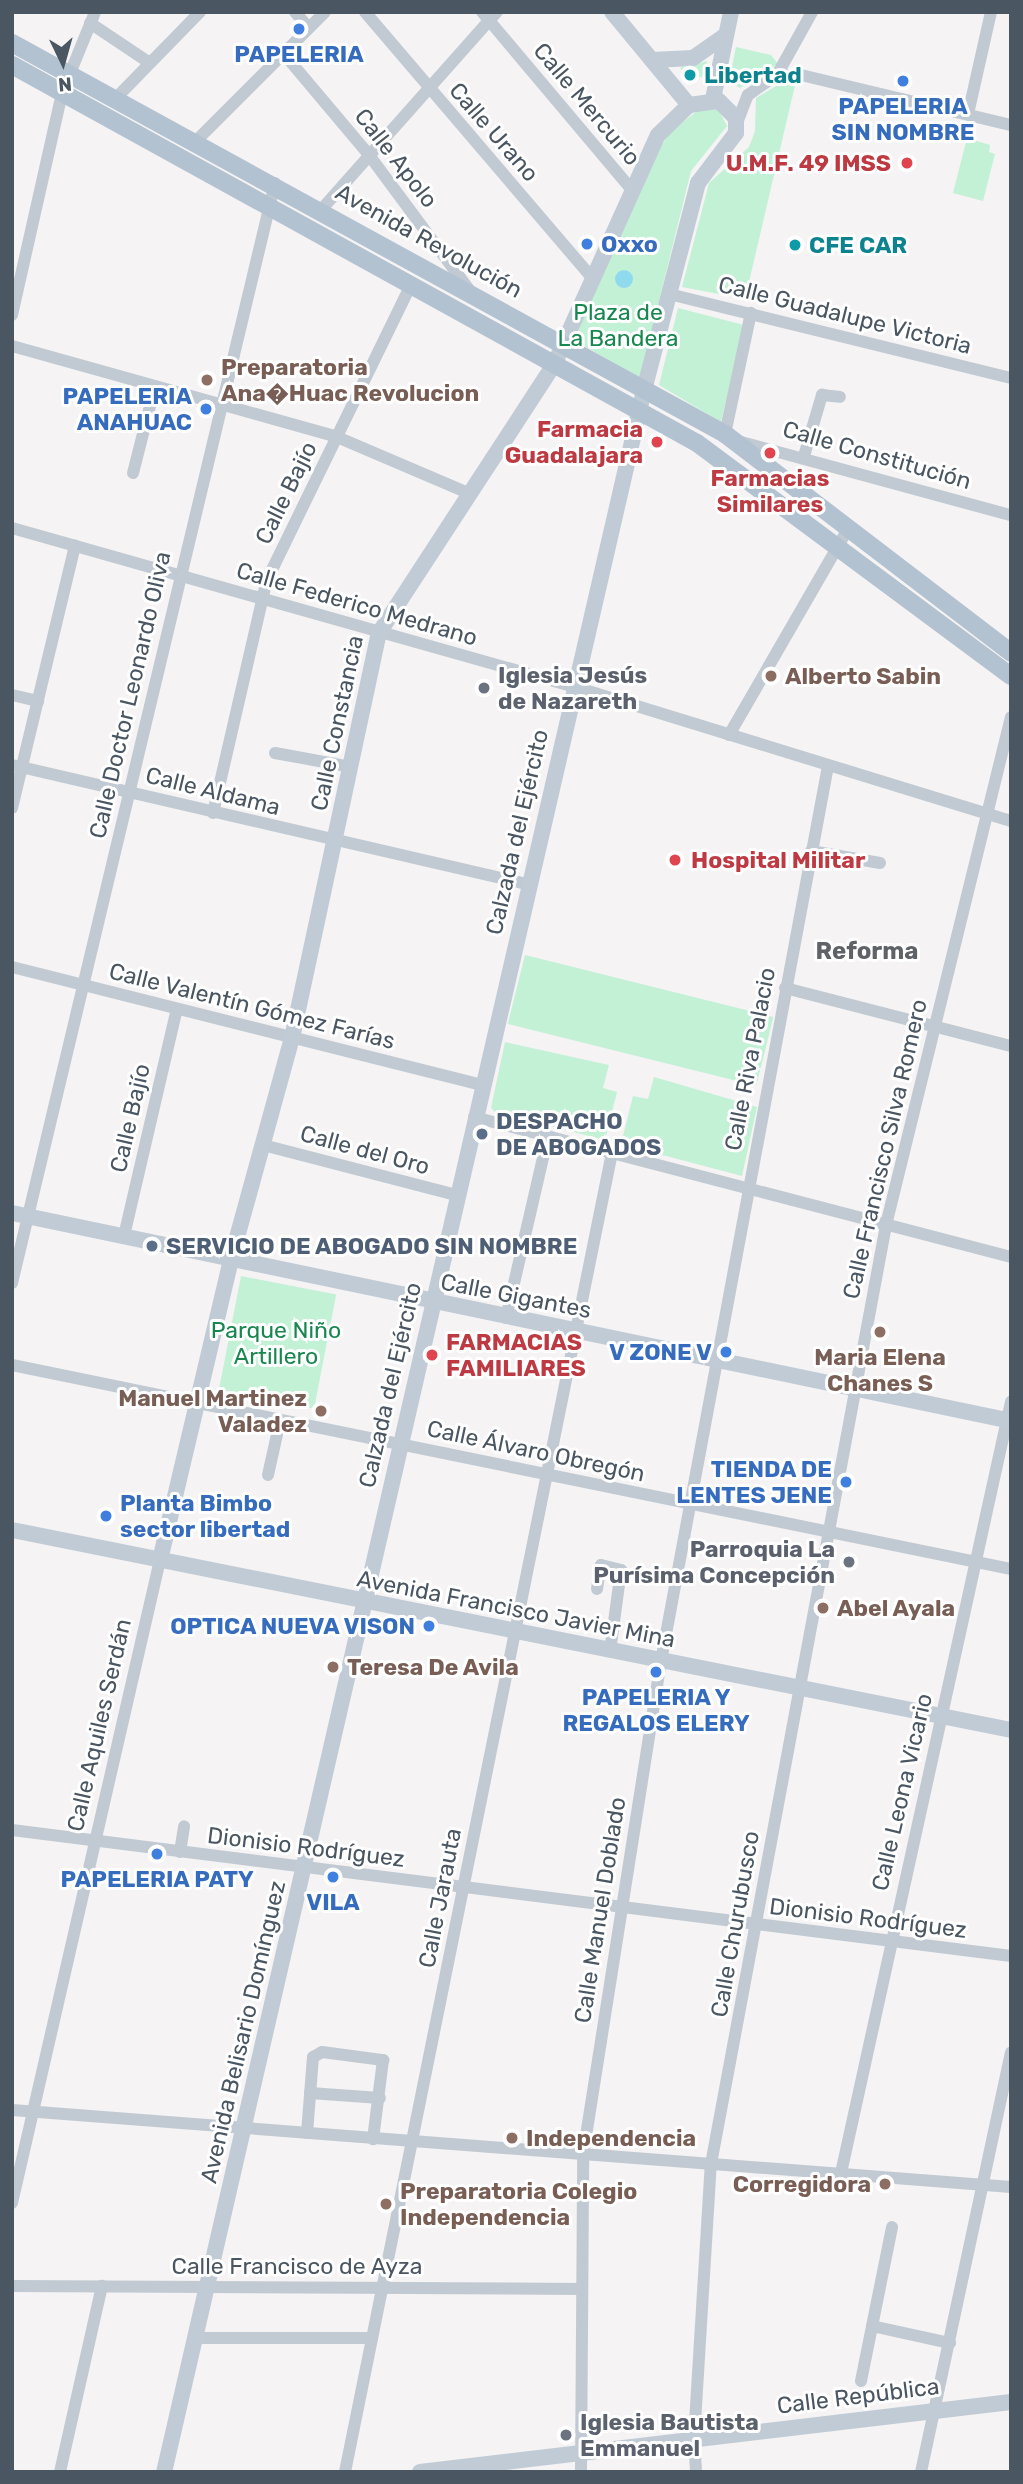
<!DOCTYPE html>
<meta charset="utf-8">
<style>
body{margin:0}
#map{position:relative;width:1023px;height:2484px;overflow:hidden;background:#f5f3f3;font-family:Rubik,sans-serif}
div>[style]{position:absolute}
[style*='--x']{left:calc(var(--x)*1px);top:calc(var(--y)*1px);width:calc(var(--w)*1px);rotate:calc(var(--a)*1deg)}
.green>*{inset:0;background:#c3f1d5;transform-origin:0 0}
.water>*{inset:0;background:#90daee}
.round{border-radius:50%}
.street>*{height:12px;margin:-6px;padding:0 6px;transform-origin:6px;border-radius:6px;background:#c1cad2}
.secondary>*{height:16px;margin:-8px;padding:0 8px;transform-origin:8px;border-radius:8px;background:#c1cbd6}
.primary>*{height:18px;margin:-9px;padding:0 9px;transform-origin:9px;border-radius:9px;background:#b3c2d1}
.dots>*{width:19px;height:19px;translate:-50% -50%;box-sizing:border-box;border:4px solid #fff;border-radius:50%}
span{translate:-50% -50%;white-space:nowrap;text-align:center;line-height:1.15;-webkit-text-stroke:6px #fff;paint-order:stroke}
.shop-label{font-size:23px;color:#366cbe;font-weight:700}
.left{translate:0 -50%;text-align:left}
.right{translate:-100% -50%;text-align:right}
.culture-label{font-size:23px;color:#0d838f;font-weight:700}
.street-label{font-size:23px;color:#4a5661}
.health-label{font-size:23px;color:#be3a42;font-weight:700}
.park-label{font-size:23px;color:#17864f}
.education-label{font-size:23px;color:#785e54;font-weight:700}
.worship-label{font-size:23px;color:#5b616d;font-weight:700}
.service-label{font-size:23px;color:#4e5e75;font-weight:700}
.neighbourhood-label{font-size:24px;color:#5f6368;font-weight:700}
.frame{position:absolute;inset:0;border:14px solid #4a5661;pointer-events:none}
.north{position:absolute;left:28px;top:28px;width:70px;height:70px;-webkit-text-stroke:5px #fff;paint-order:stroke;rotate:175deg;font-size:19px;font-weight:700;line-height:28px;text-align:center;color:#4a5661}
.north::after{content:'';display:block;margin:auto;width:24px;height:32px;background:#4a5661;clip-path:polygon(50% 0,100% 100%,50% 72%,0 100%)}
</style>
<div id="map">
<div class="green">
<div style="clip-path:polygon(736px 47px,771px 55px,778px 64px,740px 88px,729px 81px)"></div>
<div style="clip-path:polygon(707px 61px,704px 76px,691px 80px,680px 68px)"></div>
<div style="clip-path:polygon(796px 81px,745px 299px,682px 287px,709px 183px,749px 147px,755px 131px,756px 98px,778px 85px)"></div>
<div style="clip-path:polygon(701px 108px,718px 109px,727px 126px,691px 171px,640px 378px,574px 340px,657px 152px,671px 131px)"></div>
<div style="clip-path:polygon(967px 138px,990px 145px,989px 152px,995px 154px,983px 201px,953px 193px)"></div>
<div style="clip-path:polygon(678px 308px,744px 325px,721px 422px,659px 385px)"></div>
<div style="left:525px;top:955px;width:256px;height:71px;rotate:14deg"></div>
<div style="clip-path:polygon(505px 1042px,609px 1065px,603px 1088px,617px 1092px,605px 1140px,495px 1112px,491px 1108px)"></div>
<div style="clip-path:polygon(654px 1077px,757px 1107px,742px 1176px,621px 1144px,633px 1096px,648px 1099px)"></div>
<div style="left:241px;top:1276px;width:97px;height:116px;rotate:11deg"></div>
</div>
<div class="water">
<div class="round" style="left:615px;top:270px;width:18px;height:18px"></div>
</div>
<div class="street">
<div style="--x:295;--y:12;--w:21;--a:49"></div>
<div style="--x:365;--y:12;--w:351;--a:49.5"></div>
<div style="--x:482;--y:12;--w:233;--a:49.9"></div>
<div style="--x:90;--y:23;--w:72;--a:33.7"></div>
<div style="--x:284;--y:54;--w:132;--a:49.9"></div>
<div style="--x:369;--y:155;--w:169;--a:53.4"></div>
<div style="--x:777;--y:75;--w:72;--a:-60.9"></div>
<div style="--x:117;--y:97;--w:119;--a:-45.7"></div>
<div style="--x:968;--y:114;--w:105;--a:-77.3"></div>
<div style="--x:737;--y:123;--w:30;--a:-69"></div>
<div style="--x:748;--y:95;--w:35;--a:-35"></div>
<div style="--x:777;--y:75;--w:24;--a:0"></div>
<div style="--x:801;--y:75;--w:216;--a:13.4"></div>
<div style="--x:197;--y:140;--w:181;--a:-45"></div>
<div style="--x:321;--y:210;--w:265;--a:-48.4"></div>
<div style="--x:669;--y:294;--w:352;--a:13.8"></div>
<div style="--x:12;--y:315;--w:228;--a:-77.3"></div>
<div style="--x:62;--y:93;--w:87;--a:-67.8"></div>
<div style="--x:12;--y:346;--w:337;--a:15.6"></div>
<div style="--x:337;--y:437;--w:142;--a:23.1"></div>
<div style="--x:725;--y:434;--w:124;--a:-77.9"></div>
<div style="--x:734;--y:440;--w:287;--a:15.2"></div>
<div style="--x:804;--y:456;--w:64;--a:-73.6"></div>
<div style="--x:822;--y:395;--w:18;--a:6"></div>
<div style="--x:133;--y:473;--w:89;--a:-75.7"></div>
<div style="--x:12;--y:528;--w:585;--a:15.77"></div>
<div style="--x:575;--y:687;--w:456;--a:17.1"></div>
<div style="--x:12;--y:695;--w:27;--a:13"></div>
<div style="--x:729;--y:735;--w:236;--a:-60"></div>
<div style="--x:275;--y:753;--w:77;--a:10.4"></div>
<div style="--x:12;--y:765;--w:529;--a:13.01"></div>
<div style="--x:12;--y:808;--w:270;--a:-76.5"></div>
<div style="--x:213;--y:813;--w:239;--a:-77"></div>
<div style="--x:267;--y:580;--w:328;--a:-64"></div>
<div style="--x:811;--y:851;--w:70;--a:9.9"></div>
<div style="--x:12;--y:967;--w:484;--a:14.1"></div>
<div style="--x:785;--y:988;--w:233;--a:14.4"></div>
<div style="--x:474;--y:1117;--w:555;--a:14.61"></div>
<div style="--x:263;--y:1145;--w:199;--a:14.5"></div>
<div style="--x:124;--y:1236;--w:233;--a:-76.9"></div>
<div style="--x:12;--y:1283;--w:1131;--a:-76.55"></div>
<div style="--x:506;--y:1318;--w:187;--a:-77"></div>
<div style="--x:12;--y:1365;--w:1020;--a:11.54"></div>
<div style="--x:268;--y:1475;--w:55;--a:-77.5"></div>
<div style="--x:597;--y:1589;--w:24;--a:-81"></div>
<div style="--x:601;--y:1565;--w:21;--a:14"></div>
<div style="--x:621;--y:1570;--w:82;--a:97.7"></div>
<div style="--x:12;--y:1830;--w:1007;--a:7.19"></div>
<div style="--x:180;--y:1852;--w:26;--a:-81"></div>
<div style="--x:310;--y:2093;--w:70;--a:4.1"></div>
<div style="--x:12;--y:2110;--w:1002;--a:4.41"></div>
<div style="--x:307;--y:2133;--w:76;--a:-85.5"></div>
<div style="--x:313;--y:2057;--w:10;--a:-29"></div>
<div style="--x:322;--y:2052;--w:62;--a:7.5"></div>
<div style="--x:383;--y:2060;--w:80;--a:97.2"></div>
<div style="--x:841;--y:2173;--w:790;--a:-77.57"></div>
<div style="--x:12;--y:2203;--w:660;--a:-77.04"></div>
<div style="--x:12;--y:2286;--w:570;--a:0.3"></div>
<div style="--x:872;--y:2326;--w:80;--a:12.3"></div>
<div style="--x:195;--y:2338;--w:177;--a:0"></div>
<div style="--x:861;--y:2381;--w:157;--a:-78.6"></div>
<div style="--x:60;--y:2472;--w:191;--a:-77.3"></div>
<div style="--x:345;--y:2472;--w:1346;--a:-78.56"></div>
<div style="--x:581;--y:2472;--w:317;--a:-89.6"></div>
<div style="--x:583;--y:2155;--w:500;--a:-81.03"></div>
<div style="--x:661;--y:1661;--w:910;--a:-79.43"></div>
<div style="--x:696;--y:2472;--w:33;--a:-93"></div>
<div style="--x:694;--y:2439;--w:276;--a:-86.5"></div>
<div style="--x:711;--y:2164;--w:955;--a:-79.44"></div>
<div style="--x:886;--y:1225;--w:523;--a:-76.18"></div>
<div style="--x:921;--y:2472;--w:429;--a:-77.9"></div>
</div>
<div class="secondary">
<div style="--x:612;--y:12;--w:121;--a:50.4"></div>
<div style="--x:652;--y:60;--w:41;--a:-2.8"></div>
<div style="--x:693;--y:58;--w:40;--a:-34.9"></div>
<div style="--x:713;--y:99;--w:89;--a:-78.3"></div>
<div style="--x:12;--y:1213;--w:1020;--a:11.76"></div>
<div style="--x:12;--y:1530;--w:1019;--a:11.32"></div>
<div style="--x:160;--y:1560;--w:317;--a:-76.7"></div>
<div style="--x:233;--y:1252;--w:222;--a:-74.6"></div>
<div style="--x:292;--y:1038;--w:414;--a:-77.9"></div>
<div style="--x:379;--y:633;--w:320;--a:-56.9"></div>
<div style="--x:554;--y:365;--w:252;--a:-65.7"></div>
<div style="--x:658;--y:135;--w:43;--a:-44.1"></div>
<div style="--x:689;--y:105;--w:30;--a:-8"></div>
<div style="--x:719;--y:101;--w:24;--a:45"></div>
<div style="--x:736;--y:118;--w:15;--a:90"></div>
<div style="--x:736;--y:133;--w:63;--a:127.2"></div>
<div style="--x:698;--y:183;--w:214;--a:104.6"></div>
<div style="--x:644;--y:390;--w:2137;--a:102.98"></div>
<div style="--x:420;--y:2472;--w:595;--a:-6.75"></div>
</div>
<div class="primary">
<div style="--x:12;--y:43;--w:813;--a:28.74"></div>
<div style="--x:725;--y:434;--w:360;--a:37.4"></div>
<div style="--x:12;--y:65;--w:782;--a:28.89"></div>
<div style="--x:697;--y:443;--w:391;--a:36.6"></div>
</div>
<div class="dots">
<div style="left:299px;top:29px;background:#3f7fe0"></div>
<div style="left:690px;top:75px;background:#0f9aa8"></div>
<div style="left:903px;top:81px;background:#3f7fe0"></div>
<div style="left:907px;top:163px;background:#e0444e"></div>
<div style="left:587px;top:244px;background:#3f7fe0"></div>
<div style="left:795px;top:245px;background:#0f9aa8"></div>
<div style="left:207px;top:380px;background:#8d6e63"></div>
<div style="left:206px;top:409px;background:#3f7fe0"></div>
<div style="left:657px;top:442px;background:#e0444e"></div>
<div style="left:770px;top:453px;background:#e0444e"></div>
<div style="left:771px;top:676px;background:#8d6e63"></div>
<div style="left:484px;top:688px;background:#6b7280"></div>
<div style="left:675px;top:860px;background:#e0444e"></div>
<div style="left:482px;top:1134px;background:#5c6f8a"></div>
<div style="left:152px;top:1246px;background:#5c6f8a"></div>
<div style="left:880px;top:1332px;background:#8d6e63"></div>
<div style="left:726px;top:1352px;background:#3f7fe0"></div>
<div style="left:432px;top:1355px;background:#e0444e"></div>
<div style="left:321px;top:1411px;background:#8d6e63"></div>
<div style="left:846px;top:1482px;background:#3f7fe0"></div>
<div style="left:106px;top:1516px;background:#3f7fe0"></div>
<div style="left:849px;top:1562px;background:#6b7280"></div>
<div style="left:823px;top:1608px;background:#8d6e63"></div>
<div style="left:429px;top:1626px;background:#3f7fe0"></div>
<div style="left:333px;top:1667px;background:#8d6e63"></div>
<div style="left:656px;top:1672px;background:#3f7fe0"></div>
<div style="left:157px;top:1854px;background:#3f7fe0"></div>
<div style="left:333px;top:1877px;background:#3f7fe0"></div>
<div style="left:512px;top:2138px;background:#8d6e63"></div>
<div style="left:885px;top:2184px;background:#8d6e63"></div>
<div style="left:386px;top:2204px;background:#8d6e63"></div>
<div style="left:566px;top:2435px;background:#6b7280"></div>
</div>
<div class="shop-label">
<span style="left:299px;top:54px">PAPELERIA</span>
<span style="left:903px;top:119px">PAPELERIA<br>SIN NOMBRE</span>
<span class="left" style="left:601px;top:244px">Oxxo</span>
<span class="right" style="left:192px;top:409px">PAPELERIA<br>ANAHUAC</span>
<span class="right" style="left:712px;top:1352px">V ZONE V</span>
<span class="right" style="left:832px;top:1482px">TIENDA DE<br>LENTES JENE</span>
<span class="left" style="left:120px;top:1516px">Planta Bimbo<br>sector libertad</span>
<span class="right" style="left:415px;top:1626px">OPTICA NUEVA VISON</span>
<span style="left:656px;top:1710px">PAPELERIA Y<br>REGALOS ELERY</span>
<span style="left:157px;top:1879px">PAPELERIA PATY</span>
<span style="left:333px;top:1902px">VILA</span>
</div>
<div class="culture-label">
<span class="left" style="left:704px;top:75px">Libertad</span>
<span class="left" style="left:809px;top:245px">CFE CAR</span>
</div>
<div class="street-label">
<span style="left:587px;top:104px;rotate:50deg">Calle Mercurio</span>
<span style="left:494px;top:132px;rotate:49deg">Calle Urano</span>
<span style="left:396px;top:158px;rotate:52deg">Calle Apolo</span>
<span style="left:429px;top:241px;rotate:29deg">Avenida Revolución</span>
<span style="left:845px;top:315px;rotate:14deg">Calle Guadalupe Victoria</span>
<span style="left:877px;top:455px;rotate:16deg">Calle Constitución</span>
<span style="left:286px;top:493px;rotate:-64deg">Calle Bajío</span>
<span style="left:357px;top:604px;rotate:16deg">Calle Federico Medrano</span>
<span style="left:130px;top:695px;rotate:-77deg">Calle Doctor Leonardo Oliva</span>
<span style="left:337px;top:723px;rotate:-78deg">Calle Constancia</span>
<span style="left:213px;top:791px;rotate:14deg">Calle Aldama</span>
<span style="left:517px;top:832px;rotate:-77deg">Calzada del Ejército</span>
<span style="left:252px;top:1006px;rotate:14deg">Calle Valentín Gómez Farías</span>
<span style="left:750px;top:1059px;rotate:-79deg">Calle Riva Palacio</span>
<span style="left:130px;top:1118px;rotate:-77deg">Calle Bajío</span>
<span style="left:885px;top:1149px;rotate:-77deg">Calle Francisco Silva Romero</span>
<span style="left:365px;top:1150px;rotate:15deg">Calle del Oro</span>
<span style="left:516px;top:1296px;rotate:11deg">Calle Gigantes</span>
<span style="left:390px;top:1385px;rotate:-77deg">Calzada del Ejército</span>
<span style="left:536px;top:1451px;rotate:12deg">Calle Álvaro Obregón</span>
<span style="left:516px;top:1609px;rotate:11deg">Avenida Francisco Javier Mina</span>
<span style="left:99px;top:1725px;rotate:-77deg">Calle Aquiles Serdán</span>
<span style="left:902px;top:1792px;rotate:-77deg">Calle Leona Vicario</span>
<span style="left:306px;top:1847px;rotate:7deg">Dionisio Rodríguez</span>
<span style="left:440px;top:1898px;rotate:-79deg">Calle Jarauta</span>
<span style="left:600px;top:1910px;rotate:-81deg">Calle Manuel Doblado</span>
<span style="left:868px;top:1918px;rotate:7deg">Dionisio Rodríguez</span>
<span style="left:735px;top:1924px;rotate:-80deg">Calle Churubusco</span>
<span style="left:243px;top:2032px;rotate:-77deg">Avenida Belisario Domínguez</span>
<span style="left:297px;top:2266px">Calle Francisco de Ayza</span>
<span style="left:858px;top:2396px;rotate:-7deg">Calle República</span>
</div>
<div class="health-label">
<span class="right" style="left:891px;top:163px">U.M.F. 49 IMSS</span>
<span class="right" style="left:643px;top:442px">Farmacia<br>Guadalajara</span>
<span style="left:770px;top:491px">Farmacias<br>Similares</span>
<span class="left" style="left:691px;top:860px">Hospital Militar</span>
<span class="left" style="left:446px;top:1355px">FARMACIAS<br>FAMILIARES</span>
</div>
<div class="park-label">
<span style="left:618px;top:325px">Plaza de<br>La Bandera</span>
<span style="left:276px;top:1343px">Parque Niño<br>Artillero</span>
</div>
<div class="education-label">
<span class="left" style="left:221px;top:380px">Preparatoria<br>Ana�Huac Revolucion</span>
<span class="left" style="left:785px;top:676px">Alberto Sabin</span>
<span style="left:880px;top:1370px">Maria Elena<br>Chanes S</span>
<span class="right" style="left:307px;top:1411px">Manuel Martinez<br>Valadez</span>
<span class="left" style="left:837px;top:1608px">Abel Ayala</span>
<span class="left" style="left:347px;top:1667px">Teresa De Avila</span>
<span class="left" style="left:526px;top:2138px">Independencia</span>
<span class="right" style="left:871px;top:2184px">Corregidora</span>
<span class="left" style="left:400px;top:2204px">Preparatoria Colegio<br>Independencia</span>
</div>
<div class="worship-label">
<span class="left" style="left:498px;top:688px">Iglesia Jesús<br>de Nazareth</span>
<span class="right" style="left:835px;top:1562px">Parroquia La<br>Purísima Concepción</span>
<span class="left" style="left:580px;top:2435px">Iglesia Bautista<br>Emmanuel</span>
</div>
<div class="service-label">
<span class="left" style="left:496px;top:1134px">DESPACHO<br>DE ABOGADOS</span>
<span class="left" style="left:166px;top:1246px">SERVICIO DE ABOGADO SIN NOMBRE</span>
</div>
<div class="neighbourhood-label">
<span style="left:867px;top:952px">Reforma</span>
</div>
<div class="frame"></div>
<div class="north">N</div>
</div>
